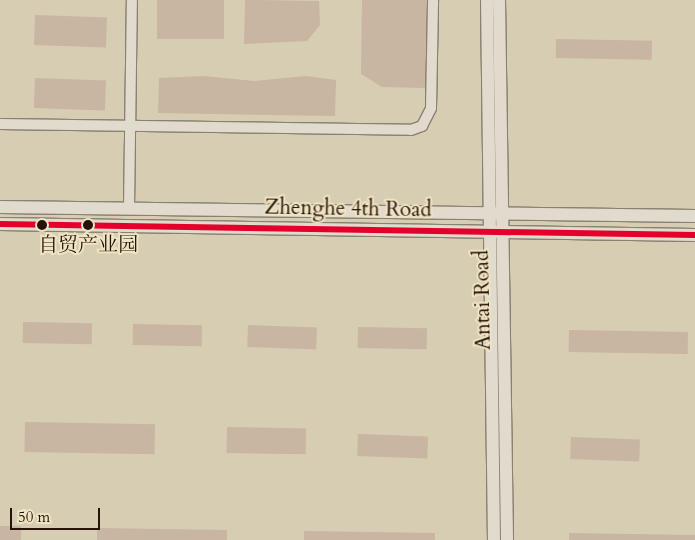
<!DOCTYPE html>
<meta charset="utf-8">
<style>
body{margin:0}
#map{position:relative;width:695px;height:540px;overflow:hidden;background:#d7cdb2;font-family:Cardo,"Noto Serif SC",serif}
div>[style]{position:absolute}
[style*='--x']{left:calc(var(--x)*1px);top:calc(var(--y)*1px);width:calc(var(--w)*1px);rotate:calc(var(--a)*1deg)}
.building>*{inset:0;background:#c8b5a2;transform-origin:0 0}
.roads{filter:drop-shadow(1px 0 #898171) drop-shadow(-1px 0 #898171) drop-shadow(0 1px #898171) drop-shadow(0 -1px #898171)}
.minor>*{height:10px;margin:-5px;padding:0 5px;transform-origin:5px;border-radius:5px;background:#e0dbcc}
.tertiary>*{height:12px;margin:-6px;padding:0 6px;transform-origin:6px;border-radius:6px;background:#e0dbcc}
.bus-1>*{height:6px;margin:-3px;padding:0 3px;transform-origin:3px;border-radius:3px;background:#e4002b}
.dots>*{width:14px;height:14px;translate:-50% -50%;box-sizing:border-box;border:2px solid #efe4c3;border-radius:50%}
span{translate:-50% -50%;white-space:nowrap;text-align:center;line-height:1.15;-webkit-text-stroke:4px #efe4c3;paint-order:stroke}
.bus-label{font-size:20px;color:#26120a}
.street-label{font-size:21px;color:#26120a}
.scale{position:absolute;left:10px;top:508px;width:90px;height:22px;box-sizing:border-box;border:2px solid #26120a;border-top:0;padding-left:6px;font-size:15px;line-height:18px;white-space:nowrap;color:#26120a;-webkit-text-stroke:4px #efe4c3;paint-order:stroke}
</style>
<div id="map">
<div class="building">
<div style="left:157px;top:0;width:67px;height:39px"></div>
<div style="clip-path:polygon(245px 0,319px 1px,320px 25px,307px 41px,244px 44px)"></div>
<div style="clip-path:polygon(362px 0,427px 0,426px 88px,382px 87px,361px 74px)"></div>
<div style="left:35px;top:15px;width:72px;height:30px;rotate:2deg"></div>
<div style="left:556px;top:39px;width:96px;height:19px;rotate:1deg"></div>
<div style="clip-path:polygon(203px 76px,254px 81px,306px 76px,336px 80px,335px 116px,158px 113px,159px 78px)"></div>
<div style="left:35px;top:78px;width:71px;height:30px;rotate:2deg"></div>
<div style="left:23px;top:322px;width:69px;height:21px;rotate:1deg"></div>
<div style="left:133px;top:324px;width:69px;height:21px;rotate:1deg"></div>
<div style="left:248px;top:325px;width:69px;height:22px;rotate:2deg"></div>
<div style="left:358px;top:327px;width:69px;height:21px;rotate:1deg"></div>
<div style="left:569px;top:330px;width:119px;height:22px;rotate:1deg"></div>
<div style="left:25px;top:422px;width:130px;height:30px;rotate:1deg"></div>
<div style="left:227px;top:427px;width:79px;height:26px;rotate:1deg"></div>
<div style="left:358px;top:434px;width:70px;height:22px;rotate:2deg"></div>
<div style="left:571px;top:437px;width:69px;height:22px;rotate:2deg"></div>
<div style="left:0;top:526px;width:21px;height:14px"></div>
<div style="clip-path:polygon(97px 528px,227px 530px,227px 540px,97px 540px)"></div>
<div style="clip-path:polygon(304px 531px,435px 533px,435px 540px,304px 540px)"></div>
<div style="clip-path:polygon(569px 533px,695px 535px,695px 540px,569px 540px)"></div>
</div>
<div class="roads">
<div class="minor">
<div style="--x:0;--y:124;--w:411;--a:0.8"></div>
<div style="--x:411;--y:130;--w:12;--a:-20"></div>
<div style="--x:422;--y:126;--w:20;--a:-63"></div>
<div style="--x:431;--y:108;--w:108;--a:-88.9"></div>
<div style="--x:129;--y:208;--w:208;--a:-89.2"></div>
</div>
<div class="tertiary">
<div style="--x:487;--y:0;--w:540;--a:89.26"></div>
<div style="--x:499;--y:0;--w:540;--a:89.15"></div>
<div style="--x:0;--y:207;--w:695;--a:0.74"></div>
<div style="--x:0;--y:224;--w:695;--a:0.91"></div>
</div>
</div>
<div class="bus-1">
<div style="--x:0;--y:224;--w:695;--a:0.91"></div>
</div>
<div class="dots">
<div style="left:42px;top:225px;background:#26120a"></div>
<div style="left:88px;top:225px;background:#26120a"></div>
</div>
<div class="bus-label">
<span style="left:88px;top:244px">自贸产业园</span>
</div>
<div class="street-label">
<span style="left:348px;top:209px;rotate:1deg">Zhenghe 4th Road</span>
<span style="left:483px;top:300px;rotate:-91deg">Antai Road</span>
</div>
<div class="scale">50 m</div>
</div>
